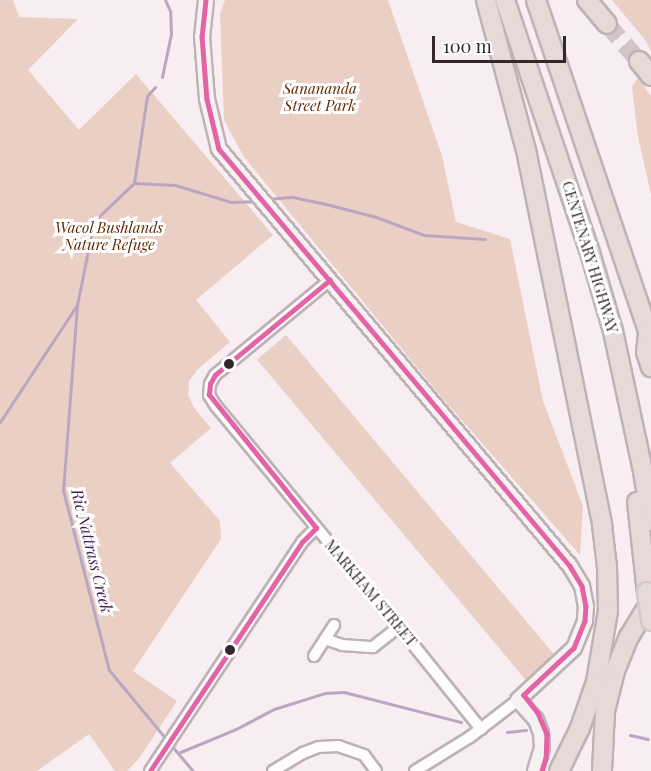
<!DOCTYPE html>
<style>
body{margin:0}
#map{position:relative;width:651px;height:771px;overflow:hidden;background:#f8edf0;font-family:"Playfair Display",serif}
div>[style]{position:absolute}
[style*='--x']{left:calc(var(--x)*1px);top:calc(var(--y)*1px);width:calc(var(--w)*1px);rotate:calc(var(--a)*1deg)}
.green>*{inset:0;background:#eacfc5;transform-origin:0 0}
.stream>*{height:3px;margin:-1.5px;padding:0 1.5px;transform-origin:1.5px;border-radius:1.5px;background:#baa6c1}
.highway-tunnel>*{height:18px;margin-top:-9px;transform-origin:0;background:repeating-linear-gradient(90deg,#d1c5c8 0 18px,transparent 0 27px)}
.roads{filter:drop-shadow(2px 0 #bdb2b5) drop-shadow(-2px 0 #bdb2b5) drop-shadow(0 2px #bdb2b5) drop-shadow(0 -2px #bdb2b5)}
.street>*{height:10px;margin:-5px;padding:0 5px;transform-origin:5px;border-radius:5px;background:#fefcfd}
.secondary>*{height:14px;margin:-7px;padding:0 7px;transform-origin:7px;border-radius:7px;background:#f7f2f2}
.highway>*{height:18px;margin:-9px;padding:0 9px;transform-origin:9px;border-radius:9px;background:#e7d9d8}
.bridges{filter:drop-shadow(2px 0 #d0c9cb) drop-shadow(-2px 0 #d0c9cb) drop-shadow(0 2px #d0c9cb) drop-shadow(0 -2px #d0c9cb)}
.highway-bridge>*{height:18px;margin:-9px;padding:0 9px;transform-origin:9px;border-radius:9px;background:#e7d9d8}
.bus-1>*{height:4.5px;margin:-2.25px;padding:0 2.25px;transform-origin:2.25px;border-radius:2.25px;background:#e463a4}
.dots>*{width:16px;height:16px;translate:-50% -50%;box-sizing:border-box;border:3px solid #fff;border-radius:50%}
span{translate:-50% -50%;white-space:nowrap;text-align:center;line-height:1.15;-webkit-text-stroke:6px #fff;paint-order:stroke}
.park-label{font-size:15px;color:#5e2902;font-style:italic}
.street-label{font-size:15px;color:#33272a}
.water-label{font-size:16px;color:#422253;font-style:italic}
.scale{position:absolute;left:432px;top:36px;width:134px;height:27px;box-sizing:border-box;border:3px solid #33272a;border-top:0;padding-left:8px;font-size:18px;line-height:21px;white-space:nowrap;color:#33272a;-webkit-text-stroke:4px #fff;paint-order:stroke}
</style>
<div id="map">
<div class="green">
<div style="clip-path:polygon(0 0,13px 0,19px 17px,78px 19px,28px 70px,79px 130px,136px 74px,273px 235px,196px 300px,230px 342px,197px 370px,189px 381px,188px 395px,194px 408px,211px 428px,170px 463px,220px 521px,221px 539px,133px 671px,177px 701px,140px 757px,127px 771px,115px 771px,89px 734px,37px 771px,0 771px)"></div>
<div style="clip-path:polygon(225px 0,388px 0,442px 156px,456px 222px,510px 239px,543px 401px,583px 506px,580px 555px,438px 393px,244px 157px,224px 120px,220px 14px)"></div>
<div style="clip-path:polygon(612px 0,651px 0,651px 51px,646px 41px)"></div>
<div style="clip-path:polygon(638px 78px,651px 96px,651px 194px,638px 137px,632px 87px)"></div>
<div style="left:286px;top:335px;width:422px;height:38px;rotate:50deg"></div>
</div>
<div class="stream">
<div style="--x:162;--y:77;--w:44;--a:-78.2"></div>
<div style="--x:171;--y:34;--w:23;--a:-92"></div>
<div style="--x:170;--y:11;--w:12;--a:-114"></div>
<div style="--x:134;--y:183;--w:41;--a:2.8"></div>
<div style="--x:175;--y:185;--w:59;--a:16.9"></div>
<div style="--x:231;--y:202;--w:25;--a:-2"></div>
<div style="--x:268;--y:199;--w:25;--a:-5"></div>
<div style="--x:293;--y:197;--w:30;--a:12"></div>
<div style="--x:322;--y:203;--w:56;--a:14.5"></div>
<div style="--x:376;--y:217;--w:51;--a:20.6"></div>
<div style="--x:424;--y:235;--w:61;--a:3.8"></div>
<div style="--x:77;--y:305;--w:186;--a:94.3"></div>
<div style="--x:63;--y:490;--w:186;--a:75.7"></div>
<div style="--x:109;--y:670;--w:91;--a:50.4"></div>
<div style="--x:0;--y:422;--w:140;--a:-56.7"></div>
<div style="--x:77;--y:305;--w:86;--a:-78.6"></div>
<div style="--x:94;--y:221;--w:55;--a:-43.5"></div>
<div style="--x:134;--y:183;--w:88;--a:-81.5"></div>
<div style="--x:147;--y:96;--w:12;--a:-48"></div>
<div style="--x:507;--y:732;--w:19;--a:-6"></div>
<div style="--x:630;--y:735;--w:18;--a:13"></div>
<div style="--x:171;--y:745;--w:34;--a:50"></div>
<div style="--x:178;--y:753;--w:63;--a:-22.5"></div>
<div style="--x:236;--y:729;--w:43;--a:-27.8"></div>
<div style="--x:274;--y:709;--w:53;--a:-17.4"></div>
<div style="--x:325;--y:693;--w:19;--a:-3"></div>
<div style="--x:344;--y:692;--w:121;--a:14.4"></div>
</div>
<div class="highway-tunnel">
<div style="--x:607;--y:24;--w:49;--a:49.1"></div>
</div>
<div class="roads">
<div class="street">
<div style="--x:330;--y:280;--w:149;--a:140.4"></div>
<div style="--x:215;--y:375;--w:10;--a:119"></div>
<div style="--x:210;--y:384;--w:11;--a:95"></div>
<div style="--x:209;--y:395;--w:13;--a:58"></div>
<div style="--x:216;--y:406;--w:287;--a:50.4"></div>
<div style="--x:399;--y:627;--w:131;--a:51.2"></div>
<div style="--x:325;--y:639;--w:18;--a:19"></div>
<div style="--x:342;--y:645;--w:31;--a:4"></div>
<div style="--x:373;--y:647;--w:33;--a:-38"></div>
<div style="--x:314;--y:656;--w:37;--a:-57"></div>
<div style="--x:150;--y:771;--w:275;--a:-56.4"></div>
<div style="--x:302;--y:542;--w:20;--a:-45"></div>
<div style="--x:273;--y:771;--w:35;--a:-31"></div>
<div style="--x:303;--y:753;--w:17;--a:-21"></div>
<div style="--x:319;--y:747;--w:19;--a:-3"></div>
<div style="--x:338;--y:746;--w:28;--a:19"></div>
<div style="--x:364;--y:755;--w:20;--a:53"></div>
<div style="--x:415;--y:771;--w:65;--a:-31.7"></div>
<div style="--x:470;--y:737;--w:61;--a:-37.6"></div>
</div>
<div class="secondary">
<div style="--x:206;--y:0;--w:36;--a:96"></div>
<div style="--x:202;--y:36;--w:63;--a:85.5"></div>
<div style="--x:207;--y:99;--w:51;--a:76.5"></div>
<div style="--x:219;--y:149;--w:545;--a:49.91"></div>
<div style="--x:570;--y:566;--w:23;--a:59"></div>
<div style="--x:582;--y:586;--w:20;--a:79"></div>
<div style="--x:586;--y:606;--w:15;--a:94"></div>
<div style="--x:585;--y:621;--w:29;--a:112"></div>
<div style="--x:574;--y:648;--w:76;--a:137.1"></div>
<div style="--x:518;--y:700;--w:27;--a:48"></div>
<div style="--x:536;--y:720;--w:14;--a:69"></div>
<div style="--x:541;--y:733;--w:15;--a:86"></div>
<div style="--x:542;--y:748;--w:24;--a:107"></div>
</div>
<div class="highway">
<div style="--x:486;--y:0;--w:155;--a:75.1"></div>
<div style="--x:526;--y:150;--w:383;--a:78.5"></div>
<div style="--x:602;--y:525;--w:42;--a:83.2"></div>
<div style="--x:607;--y:567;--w:44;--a:88.7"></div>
<div style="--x:608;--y:611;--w:72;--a:99.6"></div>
<div style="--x:596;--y:682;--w:49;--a:109.2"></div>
<div style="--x:580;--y:728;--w:48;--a:116"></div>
<div style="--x:505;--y:0;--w:263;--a:71.4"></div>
<div style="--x:589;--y:249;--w:85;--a:73.7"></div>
<div style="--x:613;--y:331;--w:143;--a:77.9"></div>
<div style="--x:643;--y:471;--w:51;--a:80.9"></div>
<div style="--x:536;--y:0;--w:358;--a:71.3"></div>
<div style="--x:587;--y:0;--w:31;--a:50"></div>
<div style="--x:639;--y:61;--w:19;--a:51"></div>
<div style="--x:648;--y:334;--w:18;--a:96"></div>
<div style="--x:646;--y:352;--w:16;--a:72"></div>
<div style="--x:637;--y:502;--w:91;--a:83.7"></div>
<div style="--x:602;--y:771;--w:60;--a:-87.1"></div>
<div style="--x:605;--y:711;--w:41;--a:-76"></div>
<div style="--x:615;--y:671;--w:37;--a:-68"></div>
<div style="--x:629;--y:637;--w:42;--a:-58.6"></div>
</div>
</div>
<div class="bridges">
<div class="highway-bridge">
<div style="--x:647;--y:592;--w:29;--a:82"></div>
</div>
</div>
<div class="bus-1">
<div style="--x:206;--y:0;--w:36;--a:96"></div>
<div style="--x:202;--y:36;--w:63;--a:85.5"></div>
<div style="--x:207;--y:99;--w:51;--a:76.5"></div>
<div style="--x:219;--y:149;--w:545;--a:49.91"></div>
<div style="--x:570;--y:566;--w:23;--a:59"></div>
<div style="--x:582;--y:586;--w:20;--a:79"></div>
<div style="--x:586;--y:606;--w:15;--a:94"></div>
<div style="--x:585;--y:621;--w:29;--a:112"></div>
<div style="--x:574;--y:648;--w:69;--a:136.8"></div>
<div style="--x:316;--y:528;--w:171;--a:-128.8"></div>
<div style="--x:209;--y:395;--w:11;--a:-85"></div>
<div style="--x:210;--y:384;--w:10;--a:-61"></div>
<div style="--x:215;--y:375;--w:149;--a:-39.6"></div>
<div style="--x:524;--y:695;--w:23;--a:52"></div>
<div style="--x:538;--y:713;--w:23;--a:67"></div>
<div style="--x:547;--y:734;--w:24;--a:92"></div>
<div style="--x:546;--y:758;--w:14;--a:107"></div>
<div style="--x:150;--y:771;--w:275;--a:-56.4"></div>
<div style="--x:302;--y:542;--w:20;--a:-45"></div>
</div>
<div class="dots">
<div style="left:229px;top:364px;background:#33272a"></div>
<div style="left:230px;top:650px;background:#33272a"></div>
</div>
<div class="park-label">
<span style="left:320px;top:97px">Sanananda<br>Street Park</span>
<span style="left:109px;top:236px">Wacol Bushlands<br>Nature Refuge</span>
</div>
<div class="street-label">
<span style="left:590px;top:257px;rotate:73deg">CENTENARY HIGHWAY</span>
<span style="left:371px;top:593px;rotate:50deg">MARKHAM STREET</span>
</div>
<div class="water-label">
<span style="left:92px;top:551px;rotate:76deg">Ric Nattrass Creek</span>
</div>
<div class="scale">100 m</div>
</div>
